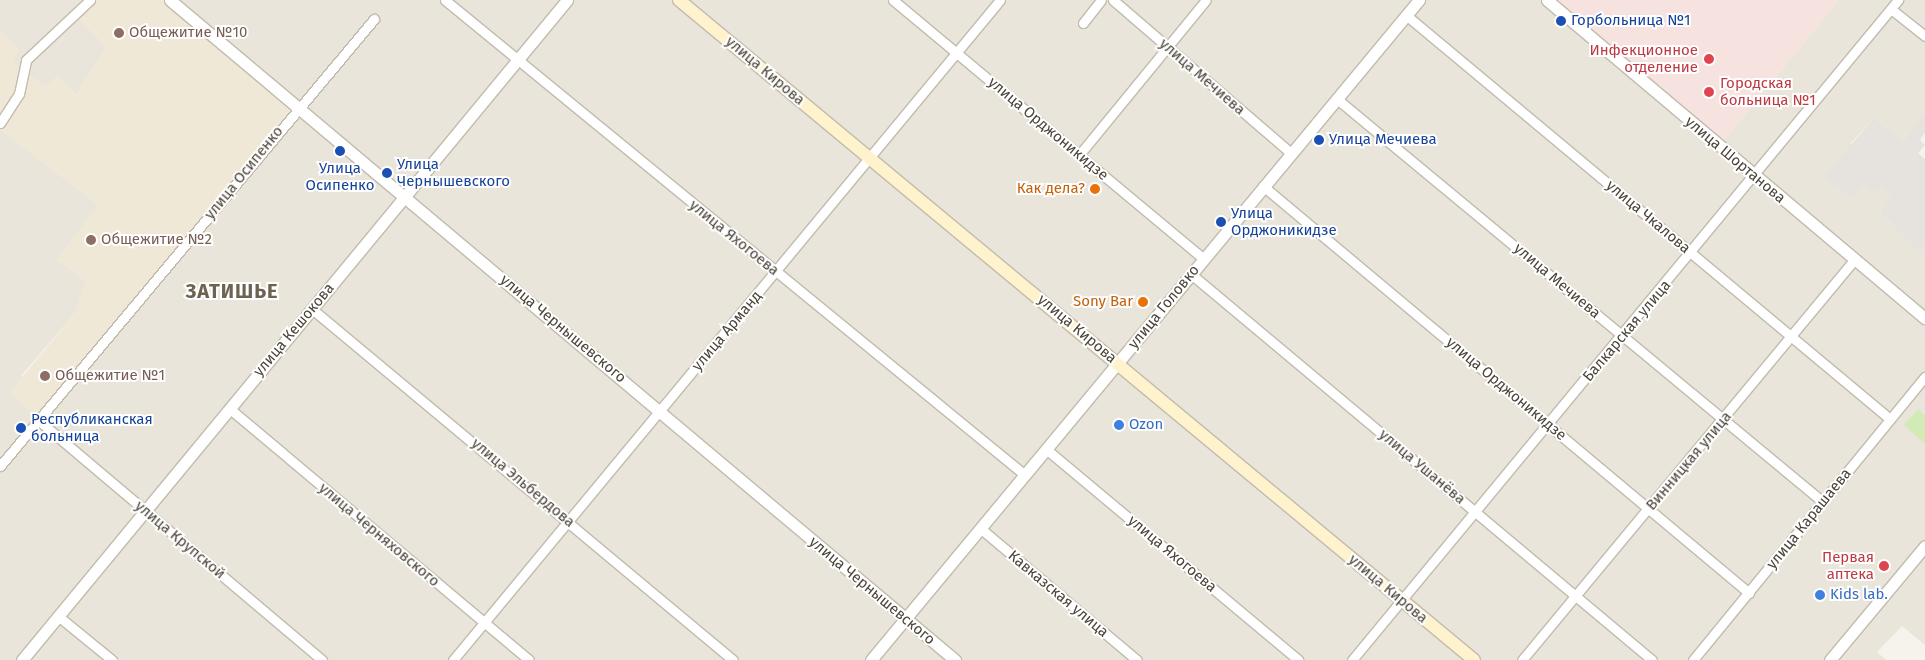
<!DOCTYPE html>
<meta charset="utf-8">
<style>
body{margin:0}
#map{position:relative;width:1925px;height:660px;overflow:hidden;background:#f6f3ec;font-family:"Fira Sans",sans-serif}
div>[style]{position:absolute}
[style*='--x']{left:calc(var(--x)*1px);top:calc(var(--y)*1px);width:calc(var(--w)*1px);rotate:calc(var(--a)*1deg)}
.residential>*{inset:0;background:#eae5da}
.industrial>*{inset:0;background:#e6e2dd}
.education>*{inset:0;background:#efe8d6}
.medical>*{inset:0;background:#f6e3e0}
.green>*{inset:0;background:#d2eab5}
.roads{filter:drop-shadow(1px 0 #c2bbae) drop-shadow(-1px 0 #c2bbae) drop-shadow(0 1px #c2bbae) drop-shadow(0 -1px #c2bbae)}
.minor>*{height:9px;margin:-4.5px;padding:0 4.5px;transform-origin:4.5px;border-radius:4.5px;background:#fff}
.tertiary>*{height:11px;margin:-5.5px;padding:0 5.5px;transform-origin:5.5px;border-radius:5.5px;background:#fff}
.secondary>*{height:12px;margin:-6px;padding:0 6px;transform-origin:6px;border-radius:6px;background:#fff3cd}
.dots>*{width:14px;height:14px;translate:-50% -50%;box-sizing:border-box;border:2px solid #fff;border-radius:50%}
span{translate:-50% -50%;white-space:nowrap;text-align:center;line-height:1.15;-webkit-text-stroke:4px #fff;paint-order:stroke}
.transit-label{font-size:15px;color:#164399}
.left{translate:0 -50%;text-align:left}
.education-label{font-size:15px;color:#785e54}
.health-label{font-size:15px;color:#be3a42}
.right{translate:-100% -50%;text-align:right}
.street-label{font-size:15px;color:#4b4439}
.food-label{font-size:15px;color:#c56008}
.shop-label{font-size:15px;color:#366cbe}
.district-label{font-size:20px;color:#6e6250;font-weight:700;letter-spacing:1px}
</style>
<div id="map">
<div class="residential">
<div style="clip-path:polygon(0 0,90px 0,76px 15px,107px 47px,76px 95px,57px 77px,45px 87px,12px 63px,18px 49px,0 32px)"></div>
<div style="clip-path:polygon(170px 0,1547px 0,1719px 146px,1839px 0,1925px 0,1925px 112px,1903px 141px,1874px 118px,1851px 143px,1864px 185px,1880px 185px,1893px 197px,1880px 212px,1918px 249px,1925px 246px,1925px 645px,1902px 626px,1877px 652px,1886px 660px,0 660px,0 129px,99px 205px,57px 260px,86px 281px,76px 312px,21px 376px,84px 365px)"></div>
</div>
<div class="industrial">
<div style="clip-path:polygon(1925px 112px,1925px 133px,1920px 140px,1925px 145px,1918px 153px,1925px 159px,1925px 246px,1918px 250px,1880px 212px,1892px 197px,1881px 186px,1874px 192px,1864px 185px,1852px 199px,1825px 175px,1874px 118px,1903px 141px)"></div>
</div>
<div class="education">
<div style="clip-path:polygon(90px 0,170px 0,297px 107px,38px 420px,10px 392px,76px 312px,85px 281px,57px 260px,99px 205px,0 129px,0 32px,18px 49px,13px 63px,45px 87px,57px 77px,76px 95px,107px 47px,76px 15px)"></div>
</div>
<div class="medical">
<div style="clip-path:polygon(1547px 0,1839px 0,1719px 146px)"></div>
</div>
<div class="green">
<div style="clip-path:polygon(1918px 409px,1925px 416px,1925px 444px,1904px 425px)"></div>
</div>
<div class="roads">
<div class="minor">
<div style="--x:445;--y:0;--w:750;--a:39.32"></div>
<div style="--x:893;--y:0;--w:403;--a:39.8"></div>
<div style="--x:1113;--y:0;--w:235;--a:40.7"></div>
<div style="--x:1891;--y:9;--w:43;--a:38.5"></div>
<div style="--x:1406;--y:15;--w:630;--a:39.85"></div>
<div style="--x:1083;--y:23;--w:29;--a:-52"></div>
<div style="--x:1337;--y:99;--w:631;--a:39.67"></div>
<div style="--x:0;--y:123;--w:35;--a:-57"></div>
<div style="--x:19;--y:94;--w:35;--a:-78"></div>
<div style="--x:26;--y:60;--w:88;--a:-43.2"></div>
<div style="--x:1079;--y:155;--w:200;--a:-50.7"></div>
<div style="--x:1263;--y:186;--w:634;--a:39.94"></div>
<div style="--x:1191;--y:274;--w:601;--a:39.94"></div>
<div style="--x:312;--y:309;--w:548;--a:39.82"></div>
<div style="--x:230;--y:409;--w:390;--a:40"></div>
<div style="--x:38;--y:420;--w:372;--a:40.2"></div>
<div style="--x:1046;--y:449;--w:329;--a:39.9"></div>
<div style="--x:0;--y:466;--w:583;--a:-50.08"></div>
<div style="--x:980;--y:528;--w:205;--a:40.1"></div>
<div style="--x:58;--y:616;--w:70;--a:39.2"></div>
<div style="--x:453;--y:660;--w:857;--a:-50.35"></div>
<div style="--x:1352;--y:660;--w:857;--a:-50.4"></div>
<div style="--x:1522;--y:660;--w:520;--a:-50.31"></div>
<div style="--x:1693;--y:660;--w:366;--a:-50.7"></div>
</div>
<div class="tertiary">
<div style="--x:170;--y:0;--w:1026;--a:40.06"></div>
<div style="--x:1547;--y:0;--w:494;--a:40.1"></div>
<div style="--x:22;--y:660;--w:856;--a:-50.45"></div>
<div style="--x:871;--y:660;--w:858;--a:-50.3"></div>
<div style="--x:1830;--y:660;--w:148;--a:-50.2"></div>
</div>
<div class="secondary">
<div style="--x:679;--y:0;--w:1033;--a:39.7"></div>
</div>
</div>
<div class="dots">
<div style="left:1561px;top:21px;background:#1a4fb4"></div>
<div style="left:119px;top:33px;background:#8d6e63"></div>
<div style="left:1709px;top:59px;background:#e0444e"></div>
<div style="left:1709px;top:92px;background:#e0444e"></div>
<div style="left:1319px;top:140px;background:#1a4fb4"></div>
<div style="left:340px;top:151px;background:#1a4fb4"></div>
<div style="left:387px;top:173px;background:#1a4fb4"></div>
<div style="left:1095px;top:189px;background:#e8710a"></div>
<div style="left:1221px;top:222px;background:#1a4fb4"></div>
<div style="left:91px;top:240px;background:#8d6e63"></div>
<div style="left:1143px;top:302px;background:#e8710a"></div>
<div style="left:45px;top:376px;background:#8d6e63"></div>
<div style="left:1119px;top:425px;background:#3f7fe0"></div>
<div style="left:21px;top:428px;background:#1a4fb4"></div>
<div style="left:1884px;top:566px;background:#e0444e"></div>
<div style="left:1820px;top:595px;background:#3f7fe0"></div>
</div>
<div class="transit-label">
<span class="left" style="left:1571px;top:21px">Горбольница №1</span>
<span class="left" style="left:1329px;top:140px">Улица Мечиева</span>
<span class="left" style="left:397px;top:173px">Улица<br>Чернышевского</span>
<span style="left:340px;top:177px">Улица<br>Осипенко</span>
<span class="left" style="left:1231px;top:222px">Улица<br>Орджоникидзе</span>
<span class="left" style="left:31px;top:428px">Республиканская<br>больница</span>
</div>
<div class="education-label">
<span class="left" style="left:129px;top:33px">Общежитие №10</span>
<span class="left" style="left:101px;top:240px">Общежитие №2</span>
<span class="left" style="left:55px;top:376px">Общежитие №1</span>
</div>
<div class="health-label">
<span class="right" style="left:1698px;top:59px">Инфекционное<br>отделение</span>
<span class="left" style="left:1720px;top:92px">Городская<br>больница №1</span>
<span class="right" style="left:1874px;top:566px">Первая<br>аптека</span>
</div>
<div class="street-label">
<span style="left:765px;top:71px;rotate:40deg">улица Кирова</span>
<span style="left:1202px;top:77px;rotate:41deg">улица Мечиева</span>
<span style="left:1048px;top:129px;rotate:40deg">улица Орджоникидзе</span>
<span style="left:1735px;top:160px;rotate:40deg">улица Шортанова</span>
<span style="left:244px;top:173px;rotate:-51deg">улица Осипенко</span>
<span style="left:1648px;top:217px;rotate:40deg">улица Чкалова</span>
<span style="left:734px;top:238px;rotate:39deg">улица Яхогоева</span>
<span style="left:1557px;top:281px;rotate:40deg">улица Мечиева</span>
<span style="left:1164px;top:307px;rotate:-51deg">улица Головко</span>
<span style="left:563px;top:329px;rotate:40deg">улица Чернышевского</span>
<span style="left:1077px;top:329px;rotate:40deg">улица Кирова</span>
<span style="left:294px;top:330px;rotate:-50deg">улица Кешокова</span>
<span style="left:727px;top:331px;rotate:-50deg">улица Арманд</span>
<span style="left:1627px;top:331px;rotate:-50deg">Балкарская улица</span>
<span style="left:1506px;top:389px;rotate:40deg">улица Орджоникидзе</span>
<span style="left:1689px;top:461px;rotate:-50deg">Винницкая улица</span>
<span style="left:1422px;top:467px;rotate:40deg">улица Ушанёва</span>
<span style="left:523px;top:483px;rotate:40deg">улица Эльбердова</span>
<span style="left:1809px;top:519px;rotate:-51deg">улица Карашаева</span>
<span style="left:379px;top:535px;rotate:40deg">улица Черняховского</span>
<span style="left:180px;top:540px;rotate:40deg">улица Крупской</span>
<span style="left:1172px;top:554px;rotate:40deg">улица Яхогоева</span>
<span style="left:1388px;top:589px;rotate:40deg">улица Кирова</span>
<span style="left:872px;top:591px;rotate:40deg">улица Чернышевского</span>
<span style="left:1058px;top:594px;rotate:40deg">Кавказская улица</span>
</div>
<div class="food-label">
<span class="right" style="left:1085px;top:189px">Как дела?</span>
<span class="right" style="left:1133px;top:302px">Sony Bar</span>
</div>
<div class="shop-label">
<span class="left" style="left:1129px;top:425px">Ozon</span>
<span class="left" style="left:1830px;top:595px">Kids lab.</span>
</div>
<div class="district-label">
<span style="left:232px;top:291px">ЗАТИШЬЕ</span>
</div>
</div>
